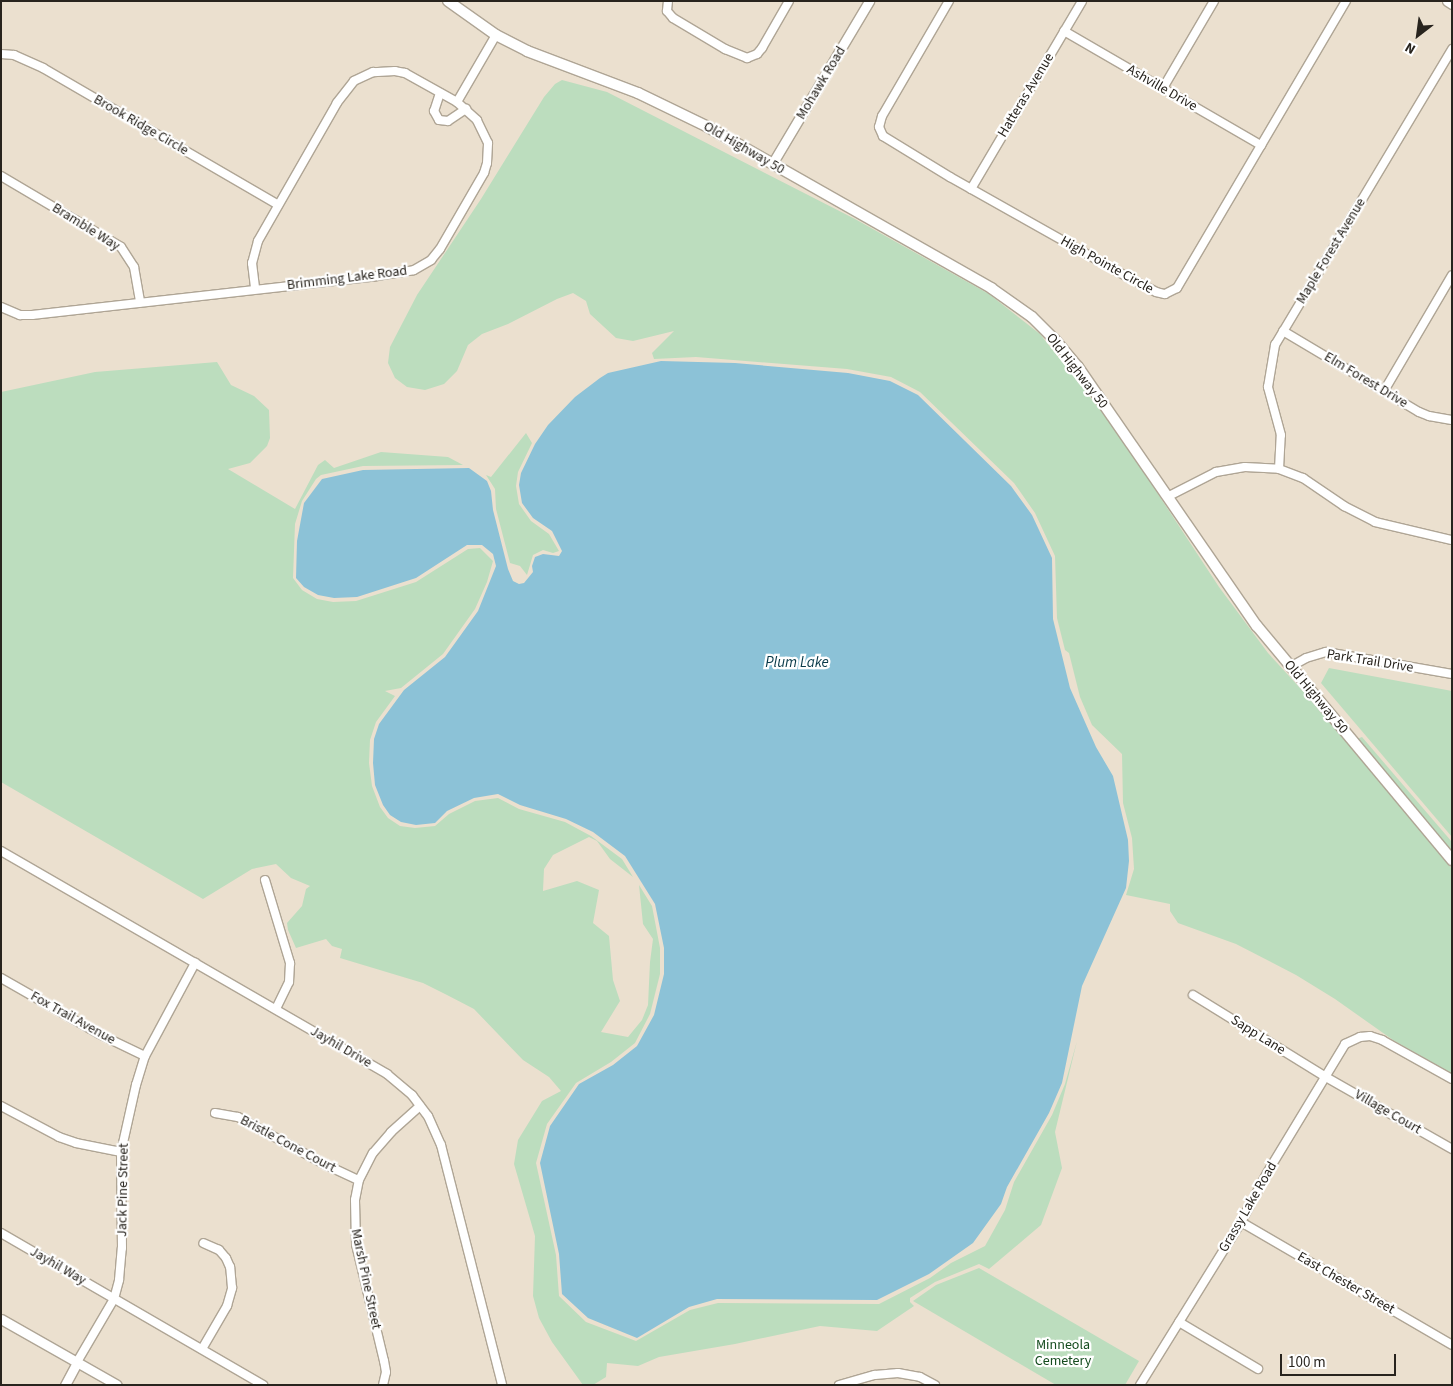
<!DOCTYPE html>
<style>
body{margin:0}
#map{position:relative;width:1453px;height:1386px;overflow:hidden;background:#ebe0cf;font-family:"Source Sans 3",sans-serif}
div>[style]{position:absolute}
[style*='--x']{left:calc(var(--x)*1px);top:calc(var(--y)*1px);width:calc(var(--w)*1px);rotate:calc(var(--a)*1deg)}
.green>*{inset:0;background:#bcddbe}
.water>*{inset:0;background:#8cc2d7}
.roads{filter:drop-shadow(1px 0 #afa595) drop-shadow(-1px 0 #afa595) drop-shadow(0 1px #afa595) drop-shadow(0 -1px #afa595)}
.minor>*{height:8px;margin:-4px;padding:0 4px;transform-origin:4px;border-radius:4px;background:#fff}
.tertiary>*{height:9px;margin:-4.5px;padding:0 4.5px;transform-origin:4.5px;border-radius:4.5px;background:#fff}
.secondary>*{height:10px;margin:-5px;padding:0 5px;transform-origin:5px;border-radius:5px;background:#fff}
span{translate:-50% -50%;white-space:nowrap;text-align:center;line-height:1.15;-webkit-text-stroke:4.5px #fff;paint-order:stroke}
.street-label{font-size:14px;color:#28241e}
.park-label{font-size:14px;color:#144b1e}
.water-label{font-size:15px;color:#093a49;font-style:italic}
.frame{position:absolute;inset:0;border:2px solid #28241e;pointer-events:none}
.north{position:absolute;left:1393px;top:10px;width:50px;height:50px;-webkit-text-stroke:4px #fff;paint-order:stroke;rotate:210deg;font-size:14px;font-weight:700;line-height:20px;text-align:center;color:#28241e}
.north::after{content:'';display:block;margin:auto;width:18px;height:22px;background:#28241e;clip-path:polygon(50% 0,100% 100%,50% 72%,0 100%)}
.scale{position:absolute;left:1280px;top:1354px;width:116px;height:22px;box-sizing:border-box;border:2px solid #28241e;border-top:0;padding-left:6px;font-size:15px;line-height:18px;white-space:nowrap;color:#28241e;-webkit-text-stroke:4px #fff;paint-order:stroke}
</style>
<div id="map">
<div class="green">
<div style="clip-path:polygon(562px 80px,607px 92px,855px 219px,989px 294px,1040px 334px,1116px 430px,1219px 587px,1268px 653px,1322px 712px,1452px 869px,1452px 1074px,1393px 1040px,1335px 999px,1296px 975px,1236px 944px,1178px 923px,1170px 911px,1170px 904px,1126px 895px,1134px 869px,1132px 838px,1123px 803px,1122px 754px,1092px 725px,1080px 697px,1069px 653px,1065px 650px,1057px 618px,1055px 556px,1035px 513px,1014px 483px,920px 392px,891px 377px,847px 369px,696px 357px,654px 359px,652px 353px,674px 331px,633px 341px,616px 338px,590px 314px,586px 301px,573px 293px,557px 299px,508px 324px,482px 334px,468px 345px,457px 371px,444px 384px,425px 390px,407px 387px,395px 378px,388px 363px,390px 347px,417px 295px,481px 199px,544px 97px,555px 84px)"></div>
<div style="clip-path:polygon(217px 362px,231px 385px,254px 396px,269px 410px,270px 438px,267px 446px,250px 463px,228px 469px,295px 509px,318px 465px,325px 460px,334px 468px,381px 452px,448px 457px,463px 465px,363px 466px,321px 475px,316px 479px,302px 501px,295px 524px,293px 578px,302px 590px,317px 599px,333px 602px,356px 601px,416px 582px,468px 549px,480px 548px,493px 561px,487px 582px,475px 609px,443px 654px,401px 688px,385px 691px,395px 696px,376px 722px,370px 740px,369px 763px,372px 786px,380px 807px,388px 818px,400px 826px,415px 828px,435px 826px,449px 814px,475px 801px,498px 798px,519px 809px,565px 822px,591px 836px,622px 859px,633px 877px,610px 859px,597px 841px,589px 837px,553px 855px,544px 869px,543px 891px,577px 881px,599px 890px,593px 923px,609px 936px,613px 980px,620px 1001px,601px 1032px,628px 1037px,642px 1020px,648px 1005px,650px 962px,653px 939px,643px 924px,639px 885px,652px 906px,660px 948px,660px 974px,650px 1014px,635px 1043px,611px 1062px,576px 1083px,547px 1124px,536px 1163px,556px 1255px,559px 1296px,586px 1322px,636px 1341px,690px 1310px,718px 1303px,879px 1304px,930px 1278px,951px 1263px,985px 1246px,1005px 1210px,1014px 1182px,1052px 1115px,1065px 1084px,1077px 1041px,1055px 1132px,1062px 1168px,1041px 1225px,989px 1269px,979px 1264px,935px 1282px,910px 1298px,910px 1302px,914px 1306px,877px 1331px,820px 1326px,735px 1344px,659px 1357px,638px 1366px,607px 1363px,606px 1377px,593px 1385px,583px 1385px,552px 1342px,539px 1318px,533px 1296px,535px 1236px,514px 1164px,518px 1140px,542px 1101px,561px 1091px,549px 1077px,523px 1060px,474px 1009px,447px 995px,423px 983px,340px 958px,342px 949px,332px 946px,326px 939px,296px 948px,288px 930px,287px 923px,302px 906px,306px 889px,310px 886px,291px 878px,276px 864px,252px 869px,203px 899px,1px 782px,1px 392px,95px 372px)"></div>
<div style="clip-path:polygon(526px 433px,532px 443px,518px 472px,516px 486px,519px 504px,531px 521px,549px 534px,559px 551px,553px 553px,543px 550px,533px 555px,527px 575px,520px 566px,510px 563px,496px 509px,495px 489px,486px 475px,491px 477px)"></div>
<div style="clip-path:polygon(1329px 668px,1452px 691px,1452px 837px,1321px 683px)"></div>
<div style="clip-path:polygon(1362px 737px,1452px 842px,1452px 853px,1357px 739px)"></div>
<div style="clip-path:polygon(979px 1268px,1139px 1361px,1125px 1385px,1056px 1385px,913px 1301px,936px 1285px)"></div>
</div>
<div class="water">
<div style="clip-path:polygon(661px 361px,735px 363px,848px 373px,890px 381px,918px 395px,1011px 486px,1032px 515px,1052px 558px,1053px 619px,1070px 688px,1096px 747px,1113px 776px,1128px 840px,1129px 861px,1126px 888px,1082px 986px,1062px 1083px,1049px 1113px,1007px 1187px,1001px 1204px,973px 1243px,929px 1274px,877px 1300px,717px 1299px,689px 1307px,637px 1338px,588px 1318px,562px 1294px,559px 1254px,540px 1163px,550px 1126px,579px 1084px,613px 1065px,637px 1046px,654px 1015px,664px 974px,664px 948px,655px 904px,625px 856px,593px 832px,566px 819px,520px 805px,498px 794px,474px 798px,447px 811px,435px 823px,416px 825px,401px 822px,390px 815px,383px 805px,375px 785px,373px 763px,374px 739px,379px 724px,404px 690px,445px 657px,478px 611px,496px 566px,493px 554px,482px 545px,467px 545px,416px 578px,357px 597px,334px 598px,318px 595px,304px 587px,296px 578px,297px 541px,304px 503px,322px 479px,363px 470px,469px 468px,487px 481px,491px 491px,493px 510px,508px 569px,513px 581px,519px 584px,524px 583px,533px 572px,532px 566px,535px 557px,543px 554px,559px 556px,562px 551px,552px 531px,533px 518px,522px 503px,519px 485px,521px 473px,535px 444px,548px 425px,575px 397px,600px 378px,608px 373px)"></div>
</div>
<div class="roads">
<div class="minor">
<div style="--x:668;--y:1;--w:10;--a:96"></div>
<div style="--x:667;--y:11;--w:9;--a:49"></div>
<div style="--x:673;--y:18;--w:61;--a:30.8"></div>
<div style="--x:725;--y:49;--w:24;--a:22"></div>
<div style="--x:747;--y:58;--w:11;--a:-22"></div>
<div style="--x:757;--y:54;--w:8;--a:-50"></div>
<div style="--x:762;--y:48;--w:54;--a:-60.1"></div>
<div style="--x:949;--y:1;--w:133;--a:120.2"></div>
<div style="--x:882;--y:116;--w:11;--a:105"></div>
<div style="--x:879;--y:127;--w:10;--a:66"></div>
<div style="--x:883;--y:136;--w:79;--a:31.5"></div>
<div style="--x:950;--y:177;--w:206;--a:29.4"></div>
<div style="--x:1129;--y:278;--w:30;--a:27"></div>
<div style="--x:1156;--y:292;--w:9;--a:13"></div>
<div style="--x:1165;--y:294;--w:13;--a:-27"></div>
<div style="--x:1177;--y:288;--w:333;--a:-59.5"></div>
<div style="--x:1064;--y:31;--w:228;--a:30.1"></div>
<div style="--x:1;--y:54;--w:13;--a:4"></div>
<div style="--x:14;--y:55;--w:32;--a:24"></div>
<div style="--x:43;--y:68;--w:272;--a:30.2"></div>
<div style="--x:1163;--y:88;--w:101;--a:-59.6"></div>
<div style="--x:440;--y:93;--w:19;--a:108"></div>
<div style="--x:434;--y:111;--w:10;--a:61"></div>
<div style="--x:439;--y:120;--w:9;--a:6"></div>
<div style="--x:448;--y:121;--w:22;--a:-34"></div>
<div style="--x:457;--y:102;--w:78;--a:-59.8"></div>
<div style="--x:1;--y:176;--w:139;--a:30.6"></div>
<div style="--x:121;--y:247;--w:24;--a:57"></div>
<div style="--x:134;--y:267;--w:36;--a:80"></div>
<div style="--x:971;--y:189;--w:218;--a:-59.4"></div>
<div style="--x:1;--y:307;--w:21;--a:23"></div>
<div style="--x:20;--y:315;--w:12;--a:0"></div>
<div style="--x:32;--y:315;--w:347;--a:-6.4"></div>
<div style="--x:377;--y:276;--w:37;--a:-9"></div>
<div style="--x:414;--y:270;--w:20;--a:-30"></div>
<div style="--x:431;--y:260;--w:14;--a:-51"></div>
<div style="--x:440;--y:249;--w:88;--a:-59.9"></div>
<div style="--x:484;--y:173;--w:10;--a:-73"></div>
<div style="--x:487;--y:163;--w:20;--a:-87"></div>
<div style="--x:488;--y:143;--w:25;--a:-116"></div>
<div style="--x:477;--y:120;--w:27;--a:-138"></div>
<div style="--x:457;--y:102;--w:60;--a:-150.9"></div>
<div style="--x:405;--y:73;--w:10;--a:-169"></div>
<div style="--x:395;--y:71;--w:22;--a:177"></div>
<div style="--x:373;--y:72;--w:21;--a:155"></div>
<div style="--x:354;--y:81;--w:28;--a:128"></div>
<div style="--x:337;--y:103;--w:159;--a:119.8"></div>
<div style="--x:258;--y:241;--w:23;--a:105"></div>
<div style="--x:252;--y:263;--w:26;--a:83"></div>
<div style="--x:1283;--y:331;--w:158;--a:30.8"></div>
<div style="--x:1419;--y:412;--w:11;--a:22"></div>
<div style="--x:1429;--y:416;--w:23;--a:10"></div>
<div style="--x:1384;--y:391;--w:134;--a:-59.6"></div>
<div style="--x:1279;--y:469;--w:34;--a:-87"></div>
<div style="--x:1281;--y:435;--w:50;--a:-105.2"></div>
<div style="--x:1268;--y:387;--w:43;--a:-80.5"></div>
<div style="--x:1275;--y:345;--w:345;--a:-59.1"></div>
<div style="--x:1167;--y:497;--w:55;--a:-27"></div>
<div style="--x:1216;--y:472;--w:29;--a:-10"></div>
<div style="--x:1245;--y:467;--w:34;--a:3"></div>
<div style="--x:1279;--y:469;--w:26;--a:21"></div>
<div style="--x:1303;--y:478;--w:50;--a:34.3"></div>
<div style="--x:1344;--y:506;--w:35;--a:27"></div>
<div style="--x:1375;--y:522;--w:79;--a:13.2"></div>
<div style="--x:1290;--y:667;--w:18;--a:-29"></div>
<div style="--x:1306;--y:658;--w:21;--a:-17"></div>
<div style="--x:1326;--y:652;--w:128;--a:9.9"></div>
<div style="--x:1;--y:851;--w:446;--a:30"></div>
<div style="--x:387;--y:1074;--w:33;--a:40"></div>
<div style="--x:412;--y:1095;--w:26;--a:53"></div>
<div style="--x:428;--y:1116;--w:32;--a:66"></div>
<div style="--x:441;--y:1145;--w:248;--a:75.7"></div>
<div style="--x:265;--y:880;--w:87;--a:73.2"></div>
<div style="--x:290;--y:963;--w:19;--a:93"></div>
<div style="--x:289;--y:982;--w:30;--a:116"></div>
<div style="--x:1;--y:978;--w:113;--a:29.7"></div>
<div style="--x:99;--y:1034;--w:51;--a:25.6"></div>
<div style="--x:1193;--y:995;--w:154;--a:31.7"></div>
<div style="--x:1324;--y:1076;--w:147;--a:29.7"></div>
<div style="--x:1;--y:1106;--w:66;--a:28.1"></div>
<div style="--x:59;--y:1137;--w:18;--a:19"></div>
<div style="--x:76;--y:1143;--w:46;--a:11.3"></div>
<div style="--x:215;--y:1113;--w:23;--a:10"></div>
<div style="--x:238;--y:1117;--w:98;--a:28.7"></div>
<div style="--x:324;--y:1164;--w:38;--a:25"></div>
<div style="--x:1241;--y:1222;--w:244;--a:30.2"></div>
<div style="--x:1;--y:1233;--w:303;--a:30.1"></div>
<div style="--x:1179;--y:1322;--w:92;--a:30.7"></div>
<div style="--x:202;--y:1349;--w:50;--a:-59.8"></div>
<div style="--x:227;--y:1306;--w:19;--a:-74"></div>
<div style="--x:232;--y:1288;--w:21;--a:-95"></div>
<div style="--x:230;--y:1267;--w:10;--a:-114"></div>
<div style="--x:226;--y:1258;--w:11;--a:-131"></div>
<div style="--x:219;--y:1250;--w:17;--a:-156"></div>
<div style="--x:77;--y:1362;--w:73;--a:-59.6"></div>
<div style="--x:114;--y:1299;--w:20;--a:-75"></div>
<div style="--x:119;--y:1280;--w:32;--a:-85"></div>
<div style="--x:122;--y:1248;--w:96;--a:-90.6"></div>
<div style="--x:121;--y:1152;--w:69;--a:-77.4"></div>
<div style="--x:136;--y:1085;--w:30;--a:-73"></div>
<div style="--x:145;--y:1056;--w:106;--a:-61.7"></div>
<div style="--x:383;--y:1385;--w:13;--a:-77"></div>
<div style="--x:386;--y:1372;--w:11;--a:-100"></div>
<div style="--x:384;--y:1361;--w:120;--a:-103.5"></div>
<div style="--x:356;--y:1244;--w:44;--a:-91.3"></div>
<div style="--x:355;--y:1200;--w:20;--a:-79"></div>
<div style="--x:359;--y:1180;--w:30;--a:-63"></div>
<div style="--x:373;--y:1153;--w:28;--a:-49"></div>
<div style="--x:391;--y:1132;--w:39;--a:-42"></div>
<div style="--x:839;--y:1385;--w:37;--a:-16"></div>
<div style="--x:875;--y:1375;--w:23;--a:-5"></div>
<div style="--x:898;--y:1373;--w:22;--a:10"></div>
<div style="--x:920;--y:1377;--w:17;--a:28"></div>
<div style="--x:1140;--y:1385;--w:192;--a:-58.2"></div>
<div style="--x:1241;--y:1222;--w:55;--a:-62"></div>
<div style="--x:1267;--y:1173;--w:151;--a:-58.8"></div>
<div style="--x:1345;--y:1044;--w:17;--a:-25"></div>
<div style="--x:1360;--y:1037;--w:10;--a:-6"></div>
<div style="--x:1370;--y:1036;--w:13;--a:18"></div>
<div style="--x:1382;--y:1040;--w:80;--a:29.1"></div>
</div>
<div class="tertiary">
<div style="--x:1447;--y:1;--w:6;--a:31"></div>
<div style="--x:772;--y:164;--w:190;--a:-59.2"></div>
<div style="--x:1;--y:1319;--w:133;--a:29.6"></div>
<div style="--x:65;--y:1385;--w:26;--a:-62"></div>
</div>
<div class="secondary">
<div style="--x:448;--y:1;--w:59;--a:35.3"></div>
<div style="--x:496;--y:35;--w:35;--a:27"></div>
<div style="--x:527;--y:51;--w:119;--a:20.7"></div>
<div style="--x:638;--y:93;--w:78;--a:25.9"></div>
<div style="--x:708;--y:127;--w:326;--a:29.6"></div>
<div style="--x:991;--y:288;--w:50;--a:35.3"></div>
<div style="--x:1032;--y:317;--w:34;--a:45"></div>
<div style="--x:1056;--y:341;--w:34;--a:50"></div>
<div style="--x:1078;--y:367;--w:315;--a:55.4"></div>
<div style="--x:1257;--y:626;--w:305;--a:50.2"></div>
</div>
</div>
<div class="street-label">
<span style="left:821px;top:83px;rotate:-59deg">Mohawk Road</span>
<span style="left:1162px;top:88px;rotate:30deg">Ashville Drive</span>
<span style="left:1026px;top:95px;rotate:-59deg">Hatteras Avenue</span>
<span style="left:141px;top:125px;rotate:30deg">Brook Ridge Circle</span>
<span style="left:744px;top:148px;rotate:30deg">Old Highway 50</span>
<span style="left:86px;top:227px;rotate:32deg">Bramble Way</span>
<span style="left:1331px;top:251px;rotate:-59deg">Maple Forest Avenue</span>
<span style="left:1107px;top:265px;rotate:29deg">High Pointe Circle</span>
<span style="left:347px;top:278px;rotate:-7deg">Brimming Lake Road</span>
<span style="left:1077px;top:371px;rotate:52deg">Old Highway 50</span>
<span style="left:1366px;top:380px;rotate:31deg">Elm Forest Drive</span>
<span style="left:1370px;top:661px;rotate:9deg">Park Trail Drive</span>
<span style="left:1316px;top:697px;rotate:50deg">Old Highway 50</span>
<span style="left:73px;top:1018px;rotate:29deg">Fox Trail Avenue</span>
<span style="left:1258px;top:1035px;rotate:32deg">Sapp Lane</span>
<span style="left:341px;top:1047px;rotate:30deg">Jayhil Drive</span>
<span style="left:1388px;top:1112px;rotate:30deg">Village Court</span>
<span style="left:288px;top:1144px;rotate:28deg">Bristle Cone Court</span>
<span style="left:123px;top:1190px;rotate:-89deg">Jack Pine Street</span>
<span style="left:1248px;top:1207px;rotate:-60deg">Grassy Lake Road</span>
<span style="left:58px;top:1266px;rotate:30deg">Jayhil Way</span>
<span style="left:366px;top:1279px;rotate:78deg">Marsh Pine Street</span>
<span style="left:1346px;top:1283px;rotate:30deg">East Chester Street</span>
</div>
<div class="park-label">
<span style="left:1063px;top:1353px">Minneola<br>Cemetery</span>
</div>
<div class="water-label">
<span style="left:797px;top:663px">Plum Lake</span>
</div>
<div class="frame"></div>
<div class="north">N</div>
<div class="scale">100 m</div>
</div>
